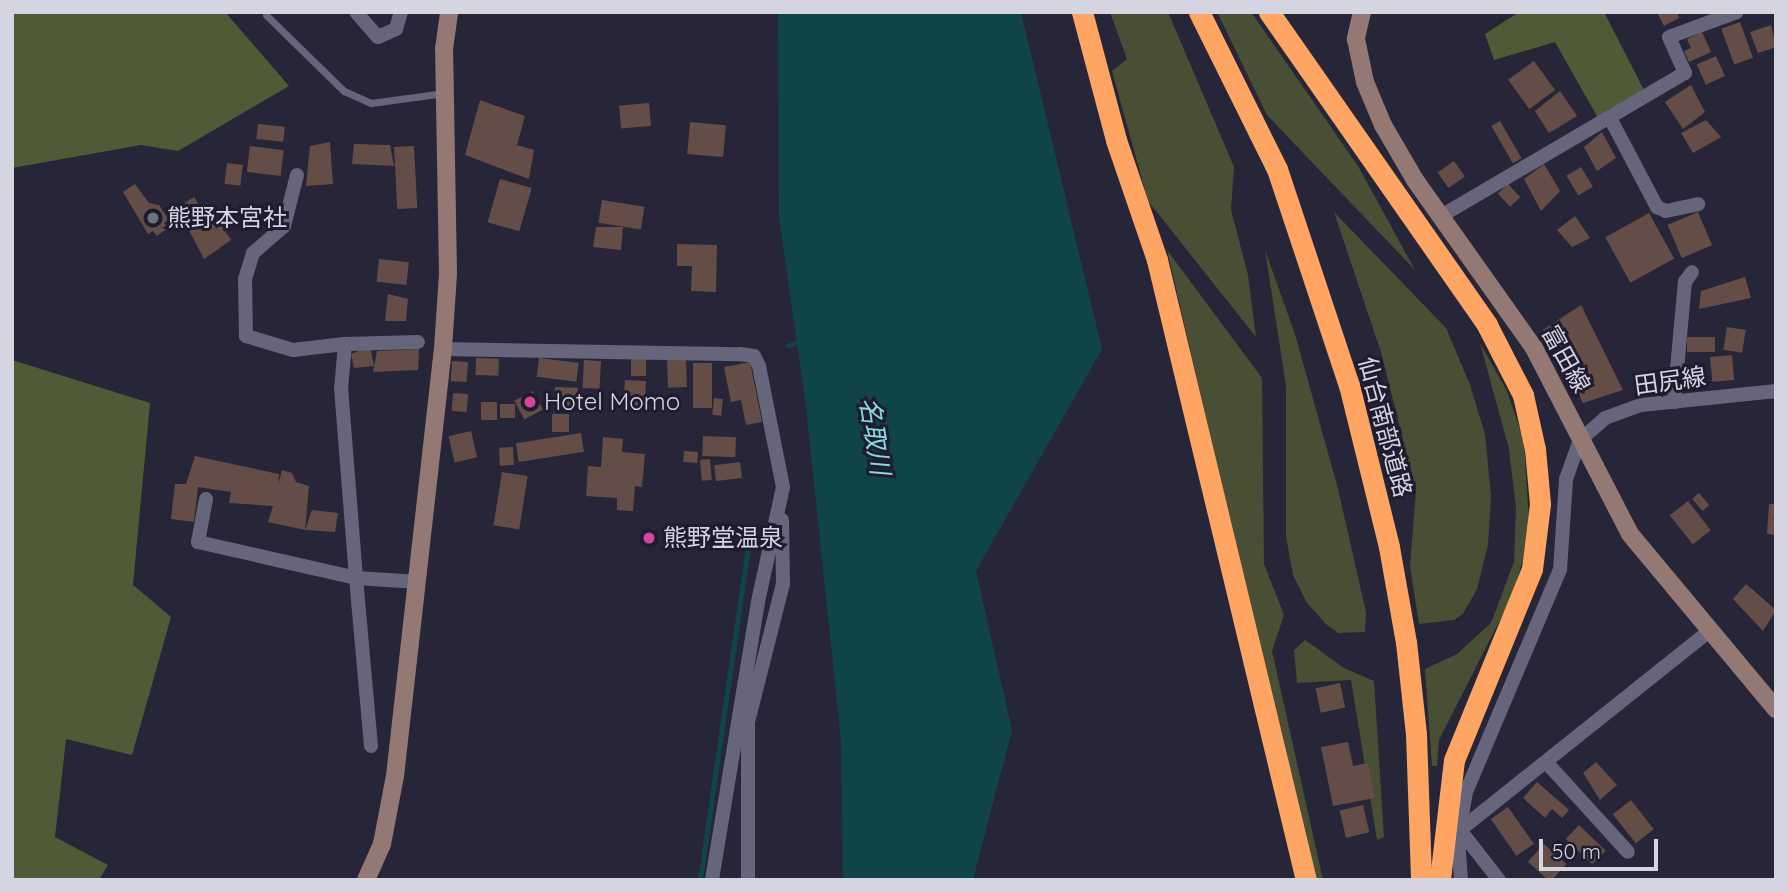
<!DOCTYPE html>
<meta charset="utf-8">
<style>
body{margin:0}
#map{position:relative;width:1788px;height:892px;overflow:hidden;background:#272638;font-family:Quicksand,"Noto Sans JP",sans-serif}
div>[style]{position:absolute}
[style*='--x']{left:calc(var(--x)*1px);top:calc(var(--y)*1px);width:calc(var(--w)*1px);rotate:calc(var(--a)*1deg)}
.green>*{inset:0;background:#484f34}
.forest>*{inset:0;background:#515a37}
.water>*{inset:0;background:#0f4449}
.stream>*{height:4.5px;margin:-2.25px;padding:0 2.25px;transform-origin:2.25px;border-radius:2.25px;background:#0f4449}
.building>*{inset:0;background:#644c47;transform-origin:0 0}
.lane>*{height:7px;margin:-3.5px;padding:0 3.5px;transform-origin:3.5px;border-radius:3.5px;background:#66657b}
.street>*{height:14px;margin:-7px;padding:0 7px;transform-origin:7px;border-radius:7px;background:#66657b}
.secondary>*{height:18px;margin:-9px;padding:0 9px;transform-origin:9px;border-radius:9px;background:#947874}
.highway>*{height:21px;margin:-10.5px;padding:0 10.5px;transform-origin:10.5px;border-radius:10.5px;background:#fea564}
.dots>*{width:19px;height:19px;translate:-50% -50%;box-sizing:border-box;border:4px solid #1e1c2e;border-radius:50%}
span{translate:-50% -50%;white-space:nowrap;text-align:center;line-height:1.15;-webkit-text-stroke:6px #1e1c2e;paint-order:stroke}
.poi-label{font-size:24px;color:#d5d5e1}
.left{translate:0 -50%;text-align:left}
.street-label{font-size:24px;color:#d5d5e1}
.water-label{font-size:26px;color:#85dae4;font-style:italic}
.frame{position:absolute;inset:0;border:14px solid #d5d5e1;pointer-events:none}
.scale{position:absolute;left:1539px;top:839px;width:119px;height:32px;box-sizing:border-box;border:4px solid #d5d5e1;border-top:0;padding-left:9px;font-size:21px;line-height:24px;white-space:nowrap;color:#d5d5e1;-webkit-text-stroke:5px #1e1c2e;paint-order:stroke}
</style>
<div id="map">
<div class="green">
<div style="clip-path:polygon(1110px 12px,1168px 12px,1234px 167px,1231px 210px,1248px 275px,1256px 337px,1148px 201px,1112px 71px,1127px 59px)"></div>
<div style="clip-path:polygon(1217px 12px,1251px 12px,1358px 166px,1415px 270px,1267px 115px)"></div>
<div style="clip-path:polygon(1334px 212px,1446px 328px,1470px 385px,1485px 434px,1491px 496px,1488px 545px,1477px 589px,1463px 614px,1454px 620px,1419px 624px,1410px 566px,1416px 491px,1381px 352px)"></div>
<div style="clip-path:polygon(1167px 250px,1262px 378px,1264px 564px,1284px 615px,1272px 651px,1323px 880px,1314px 880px)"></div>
<div style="clip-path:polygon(1265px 250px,1295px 334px,1338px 489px,1366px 612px,1365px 632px,1338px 633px,1326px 624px,1307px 603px,1293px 575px,1286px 536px,1286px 386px)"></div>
<div style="clip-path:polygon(1480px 343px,1507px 391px,1524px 441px,1529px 522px,1523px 560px,1511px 598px,1439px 740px,1437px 766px,1432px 766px,1425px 669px,1457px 654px,1491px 623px,1514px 562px,1516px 508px,1509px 449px)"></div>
<div style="clip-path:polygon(1305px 640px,1344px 668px,1374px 681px,1384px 837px,1377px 840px,1351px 680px,1297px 683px,1294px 650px)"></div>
</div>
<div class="forest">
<div style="clip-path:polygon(12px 12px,225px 12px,289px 86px,178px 151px,141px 145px,12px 168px)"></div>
<div style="clip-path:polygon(1519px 12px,1604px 12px,1644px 90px,1598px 118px,1555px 42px,1494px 60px,1485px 34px)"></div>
<div style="clip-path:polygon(12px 360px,150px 403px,133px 585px,171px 617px,132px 755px,66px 739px,55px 837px,108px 865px,99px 880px,12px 880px)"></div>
</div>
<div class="water">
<div style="clip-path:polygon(778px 12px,1021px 12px,1102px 349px,976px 571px,1012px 730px,973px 880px,843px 880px,841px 741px,806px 407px,779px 216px)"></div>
</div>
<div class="stream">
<div style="--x:788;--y:346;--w:15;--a:-23"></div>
<div style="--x:700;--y:880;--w:356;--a:-81.8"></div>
</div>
<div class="building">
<div style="clip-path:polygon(1657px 12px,1677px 12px,1679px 18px,1664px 26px)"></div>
<div style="left:1740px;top:22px;width:38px;height:20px;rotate:70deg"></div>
<div style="clip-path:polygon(1771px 25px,1776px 47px,1758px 53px,1750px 32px)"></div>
<div style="clip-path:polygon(1702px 32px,1711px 52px,1689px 62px,1684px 51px,1691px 48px,1687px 39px)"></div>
<div style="left:1716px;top:56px;width:22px;height:21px;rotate:66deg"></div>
<div style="left:1534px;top:61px;width:36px;height:32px;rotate:54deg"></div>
<div style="clip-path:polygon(1691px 85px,1705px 112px,1683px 129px,1665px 102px)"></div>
<div style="clip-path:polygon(1560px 91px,1577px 116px,1549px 133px,1535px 111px)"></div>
<div style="clip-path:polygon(480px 100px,525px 116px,517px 145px,534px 150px,529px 179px,465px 155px)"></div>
<div style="left:649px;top:103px;width:23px;height:30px;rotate:85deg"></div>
<div style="clip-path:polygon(1706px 120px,1721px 137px,1693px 153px,1681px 133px)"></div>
<div style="left:1500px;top:121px;width:43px;height:10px;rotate:60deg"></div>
<div style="left:690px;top:122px;width:36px;height:32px;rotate:5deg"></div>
<div style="left:258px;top:124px;width:27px;height:15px;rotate:6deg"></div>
<div style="clip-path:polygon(1602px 132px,1616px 158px,1597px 171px,1584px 147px)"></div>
<div style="clip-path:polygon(330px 142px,333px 184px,306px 186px,310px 146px)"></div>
<div style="clip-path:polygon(354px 144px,390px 145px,394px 166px,352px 164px)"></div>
<div style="left:250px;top:146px;width:34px;height:26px;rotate:7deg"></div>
<div style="left:414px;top:146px;width:62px;height:20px;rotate:87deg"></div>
<div style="left:1454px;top:161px;width:19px;height:20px;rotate:55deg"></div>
<div style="left:227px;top:163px;width:16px;height:21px;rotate:7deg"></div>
<div style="clip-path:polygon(1544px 164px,1560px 191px,1541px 211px,1524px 179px)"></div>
<div style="left:1581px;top:167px;width:23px;height:17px;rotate:59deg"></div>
<div style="left:500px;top:179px;width:33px;height:45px;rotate:16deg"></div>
<div style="clip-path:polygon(135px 184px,149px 203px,159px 205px,169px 220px,164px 223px,168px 228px,157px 236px,153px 231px,148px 234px,123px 192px)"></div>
<div style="left:1508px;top:184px;width:18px;height:14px;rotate:47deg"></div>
<div style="left:194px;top:197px;width:9px;height:12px;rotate:58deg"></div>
<div style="left:602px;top:200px;width:43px;height:23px;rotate:9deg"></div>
<div style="clip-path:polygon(206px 203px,231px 240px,204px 259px,183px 219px)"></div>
<div style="left:1698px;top:212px;width:36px;height:33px;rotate:67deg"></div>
<div style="left:1649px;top:213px;width:52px;height:50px;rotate:61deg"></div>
<div style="clip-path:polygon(1575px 216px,1590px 238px,1572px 247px,1557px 230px)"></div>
<div style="clip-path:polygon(596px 227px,623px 227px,621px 250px,593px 247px)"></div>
<div style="clip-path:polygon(677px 244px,717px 245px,716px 292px,691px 291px,692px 266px,677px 266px)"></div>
<div style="left:379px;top:259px;width:30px;height:23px;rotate:6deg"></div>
<div style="clip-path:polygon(1745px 277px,1751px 298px,1699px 309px,1701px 291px)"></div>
<div style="clip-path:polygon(388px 294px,408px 299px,406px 321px,385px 321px)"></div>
<div style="clip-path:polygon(1581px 305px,1623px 390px,1583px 403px,1543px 330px)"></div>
<div style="left:1727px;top:327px;width:19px;height:23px;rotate:9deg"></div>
<div style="left:1687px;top:337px;width:28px;height:15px"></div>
<div style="clip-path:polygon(370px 346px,374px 366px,354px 368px,351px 354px)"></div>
<div style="clip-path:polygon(419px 349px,418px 370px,373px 372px,377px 351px)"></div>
<div style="left:1732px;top:355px;width:25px;height:22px;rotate:85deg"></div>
<div style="left:476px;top:358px;width:23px;height:17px;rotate:2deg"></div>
<div style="left:539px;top:358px;width:40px;height:19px;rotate:7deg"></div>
<div style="left:631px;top:359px;width:15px;height:17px"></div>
<div style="left:686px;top:359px;width:28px;height:19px;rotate:88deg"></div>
<div style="left:584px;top:360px;width:17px;height:28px;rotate:3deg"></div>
<div style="left:452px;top:361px;width:16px;height:20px;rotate:4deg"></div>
<div style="clip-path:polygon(750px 362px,762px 422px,746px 425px,741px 400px,731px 402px,724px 367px)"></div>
<div style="left:693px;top:363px;width:19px;height:45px"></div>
<div style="left:625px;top:380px;width:21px;height:30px;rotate:3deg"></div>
<div style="left:555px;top:387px;width:23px;height:21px;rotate:2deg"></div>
<div style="left:533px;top:391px;width:21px;height:21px;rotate:62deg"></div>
<div style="left:453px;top:393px;width:15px;height:18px;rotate:4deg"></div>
<div style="left:714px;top:398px;width:9px;height:17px;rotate:6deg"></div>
<div style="left:481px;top:402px;width:16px;height:18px"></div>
<div style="left:500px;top:404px;width:15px;height:14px"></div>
<div style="left:552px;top:414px;width:17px;height:18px"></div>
<div style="left:471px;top:431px;width:27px;height:23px;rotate:77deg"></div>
<div style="left:581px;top:433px;width:19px;height:66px;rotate:81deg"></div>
<div style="left:703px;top:436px;width:33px;height:20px;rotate:2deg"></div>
<div style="clip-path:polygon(603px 437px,623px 439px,622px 452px,645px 454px,642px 487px,635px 486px,633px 511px,617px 510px,617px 498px,586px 496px,588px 466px,601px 467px)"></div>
<div style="left:513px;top:447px;width:18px;height:14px;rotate:87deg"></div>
<div style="left:684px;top:451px;width:14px;height:11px;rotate:4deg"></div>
<div style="clip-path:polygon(195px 456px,279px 474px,278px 485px,282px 470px,292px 473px,296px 482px,309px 486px,305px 530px,268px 522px,273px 506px,229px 503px,231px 492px,198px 487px,194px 522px,171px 519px,175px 484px,186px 484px)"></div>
<div style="left:710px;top:459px;width:21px;height:10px;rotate:85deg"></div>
<div style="left:740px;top:462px;width:16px;height:26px;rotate:83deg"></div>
<div style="left:502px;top:472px;width:26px;height:54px;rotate:9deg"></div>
<div style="left:1699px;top:493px;width:16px;height:9px;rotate:50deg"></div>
<div style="left:1688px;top:501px;width:37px;height:23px;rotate:52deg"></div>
<div style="clip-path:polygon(1769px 504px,1776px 504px,1776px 535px,1767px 534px)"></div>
<div style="clip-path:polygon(312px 510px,338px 513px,335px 532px,305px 530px)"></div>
<div style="clip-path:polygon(1746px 584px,1776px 610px,1763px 631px,1733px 599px)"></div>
<div style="left:1340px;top:683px;width:25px;height:25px;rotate:78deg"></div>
<div style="clip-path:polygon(1348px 742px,1353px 766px,1368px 763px,1375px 798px,1333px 806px,1321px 747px)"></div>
<div style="clip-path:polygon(1596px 762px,1617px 785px,1600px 800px,1583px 773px)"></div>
<div style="clip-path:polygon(1537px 782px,1569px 810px,1562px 818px,1552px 809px,1545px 818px,1523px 798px)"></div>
<div style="left:1631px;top:800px;width:37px;height:23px;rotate:52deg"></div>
<div style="left:1363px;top:805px;width:28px;height:24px;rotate:77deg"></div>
<div style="left:1508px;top:807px;width:45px;height:21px;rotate:55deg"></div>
<div style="left:1579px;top:825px;width:37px;height:19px;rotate:44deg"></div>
<div style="left:1544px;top:844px;width:30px;height:24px;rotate:42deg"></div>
</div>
<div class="lane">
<div style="--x:266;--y:15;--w:109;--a:44.3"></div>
<div style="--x:344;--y:91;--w:30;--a:24"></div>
<div style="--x:371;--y:103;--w:74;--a:-7.8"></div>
</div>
<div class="street">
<div style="--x:356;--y:12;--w:33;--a:49"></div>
<div style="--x:378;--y:37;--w:20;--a:-24"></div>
<div style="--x:396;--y:29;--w:18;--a:-74"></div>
<div style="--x:1610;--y:118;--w:101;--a:62.2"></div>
<div style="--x:1657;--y:207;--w:10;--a:24"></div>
<div style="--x:1666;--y:211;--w:33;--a:-12"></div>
<div style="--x:297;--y:175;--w:53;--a:104.3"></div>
<div style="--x:284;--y:226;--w:41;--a:138.9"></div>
<div style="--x:253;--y:253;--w:27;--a:107"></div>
<div style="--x:245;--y:279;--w:57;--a:89"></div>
<div style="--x:246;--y:336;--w:49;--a:16.6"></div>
<div style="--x:293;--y:350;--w:52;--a:-6.6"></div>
<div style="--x:1441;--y:216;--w:283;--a:-30.4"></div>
<div style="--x:1685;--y:73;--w:39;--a:-114"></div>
<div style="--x:1669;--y:37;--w:72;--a:-20.2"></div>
<div style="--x:443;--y:349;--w:297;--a:1"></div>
<div style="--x:740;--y:354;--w:14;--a:8"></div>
<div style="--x:754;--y:356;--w:11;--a:63"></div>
<div style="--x:759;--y:366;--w:123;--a:78.8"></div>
<div style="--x:783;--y:487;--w:118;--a:102.3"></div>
<div style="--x:758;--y:602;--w:282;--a:99.4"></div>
<div style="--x:1674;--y:402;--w:121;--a:-84.8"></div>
<div style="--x:1685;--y:282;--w:12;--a:-55"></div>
<div style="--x:206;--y:499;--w:44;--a:100.5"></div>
<div style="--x:198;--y:542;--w:162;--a:12.8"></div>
<div style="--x:356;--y:578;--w:190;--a:-94.5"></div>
<div style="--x:341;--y:389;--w:45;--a:-84.9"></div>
<div style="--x:345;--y:344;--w:73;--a:-1.6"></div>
<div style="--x:371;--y:746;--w:169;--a:-95.1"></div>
<div style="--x:356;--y:578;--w:62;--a:3.7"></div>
<div style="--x:1547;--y:763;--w:120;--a:47.7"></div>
<div style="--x:748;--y:880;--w:158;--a:-90"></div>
<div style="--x:748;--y:722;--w:142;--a:-75.8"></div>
<div style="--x:783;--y:584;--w:64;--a:-90.9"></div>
<div style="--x:1461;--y:880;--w:42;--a:-94.1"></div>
<div style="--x:1458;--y:838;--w:47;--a:-80.1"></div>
<div style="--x:1466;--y:792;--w:241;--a:-67.1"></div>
<div style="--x:1560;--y:570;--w:91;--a:-86.2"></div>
<div style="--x:1566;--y:479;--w:41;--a:-70.3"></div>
<div style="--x:1580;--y:440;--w:33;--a:-41"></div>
<div style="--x:1605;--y:418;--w:38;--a:-20"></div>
<div style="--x:1641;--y:405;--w:136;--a:-5.9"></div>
<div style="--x:1499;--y:880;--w:63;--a:-128"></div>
<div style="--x:1460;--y:830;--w:319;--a:-38.6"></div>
</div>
<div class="secondary">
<div style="--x:1362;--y:12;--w:28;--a:103"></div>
<div style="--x:1356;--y:39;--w:44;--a:78.2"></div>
<div style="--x:1365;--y:82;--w:47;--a:67.3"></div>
<div style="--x:1383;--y:125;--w:64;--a:59.8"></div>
<div style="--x:1415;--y:180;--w:206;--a:54.7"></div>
<div style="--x:1534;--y:348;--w:209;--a:62.7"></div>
<div style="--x:1630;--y:534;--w:228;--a:50.2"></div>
<div style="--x:366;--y:880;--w:39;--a:-66"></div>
<div style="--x:382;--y:844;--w:69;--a:-79.2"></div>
<div style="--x:395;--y:776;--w:430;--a:-83.6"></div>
<div style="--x:443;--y:349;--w:76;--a:-86.2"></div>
<div style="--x:448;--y:273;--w:224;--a:-91"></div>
<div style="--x:444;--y:49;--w:37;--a:-82"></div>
</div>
<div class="highway">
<div style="--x:1082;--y:12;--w:132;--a:75.1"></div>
<div style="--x:1116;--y:140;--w:127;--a:71.1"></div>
<div style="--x:1157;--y:260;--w:638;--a:76.49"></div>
<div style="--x:1199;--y:12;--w:175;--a:63.6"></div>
<div style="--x:1277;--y:169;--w:228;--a:71.6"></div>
<div style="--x:1349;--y:385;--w:167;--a:76.1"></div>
<div style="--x:1389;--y:547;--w:97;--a:79.9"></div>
<div style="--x:1406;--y:642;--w:93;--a:83.8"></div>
<div style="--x:1416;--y:734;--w:146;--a:88"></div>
<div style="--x:1269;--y:12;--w:381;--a:55.1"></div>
<div style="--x:1487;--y:325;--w:79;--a:62.8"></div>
<div style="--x:1523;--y:395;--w:55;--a:77.5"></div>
<div style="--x:1535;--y:449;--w:55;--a:84.8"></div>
<div style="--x:1540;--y:504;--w:65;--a:97"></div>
<div style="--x:1532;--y:569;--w:206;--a:112.2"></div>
<div style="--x:1454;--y:760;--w:121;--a:96.7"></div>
</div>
<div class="dots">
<div style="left:153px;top:218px;background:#6b7280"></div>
<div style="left:530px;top:402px;background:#d1479c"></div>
<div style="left:649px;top:538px;background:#d1479c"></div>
</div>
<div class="poi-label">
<span class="left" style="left:167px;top:218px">熊野本宮社</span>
<span class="left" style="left:544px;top:402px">Hotel Momo</span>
<span class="left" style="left:663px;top:538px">熊野堂温泉</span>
</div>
<div class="street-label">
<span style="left:1566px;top:359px;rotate:61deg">富田線</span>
<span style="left:1670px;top:381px;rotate:-8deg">田尻線</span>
<span style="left:1385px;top:427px;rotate:75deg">仙台南部道路</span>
</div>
<div class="water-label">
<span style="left:875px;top:436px;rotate:81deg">名取川</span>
</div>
<div class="frame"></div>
<div class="scale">50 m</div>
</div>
